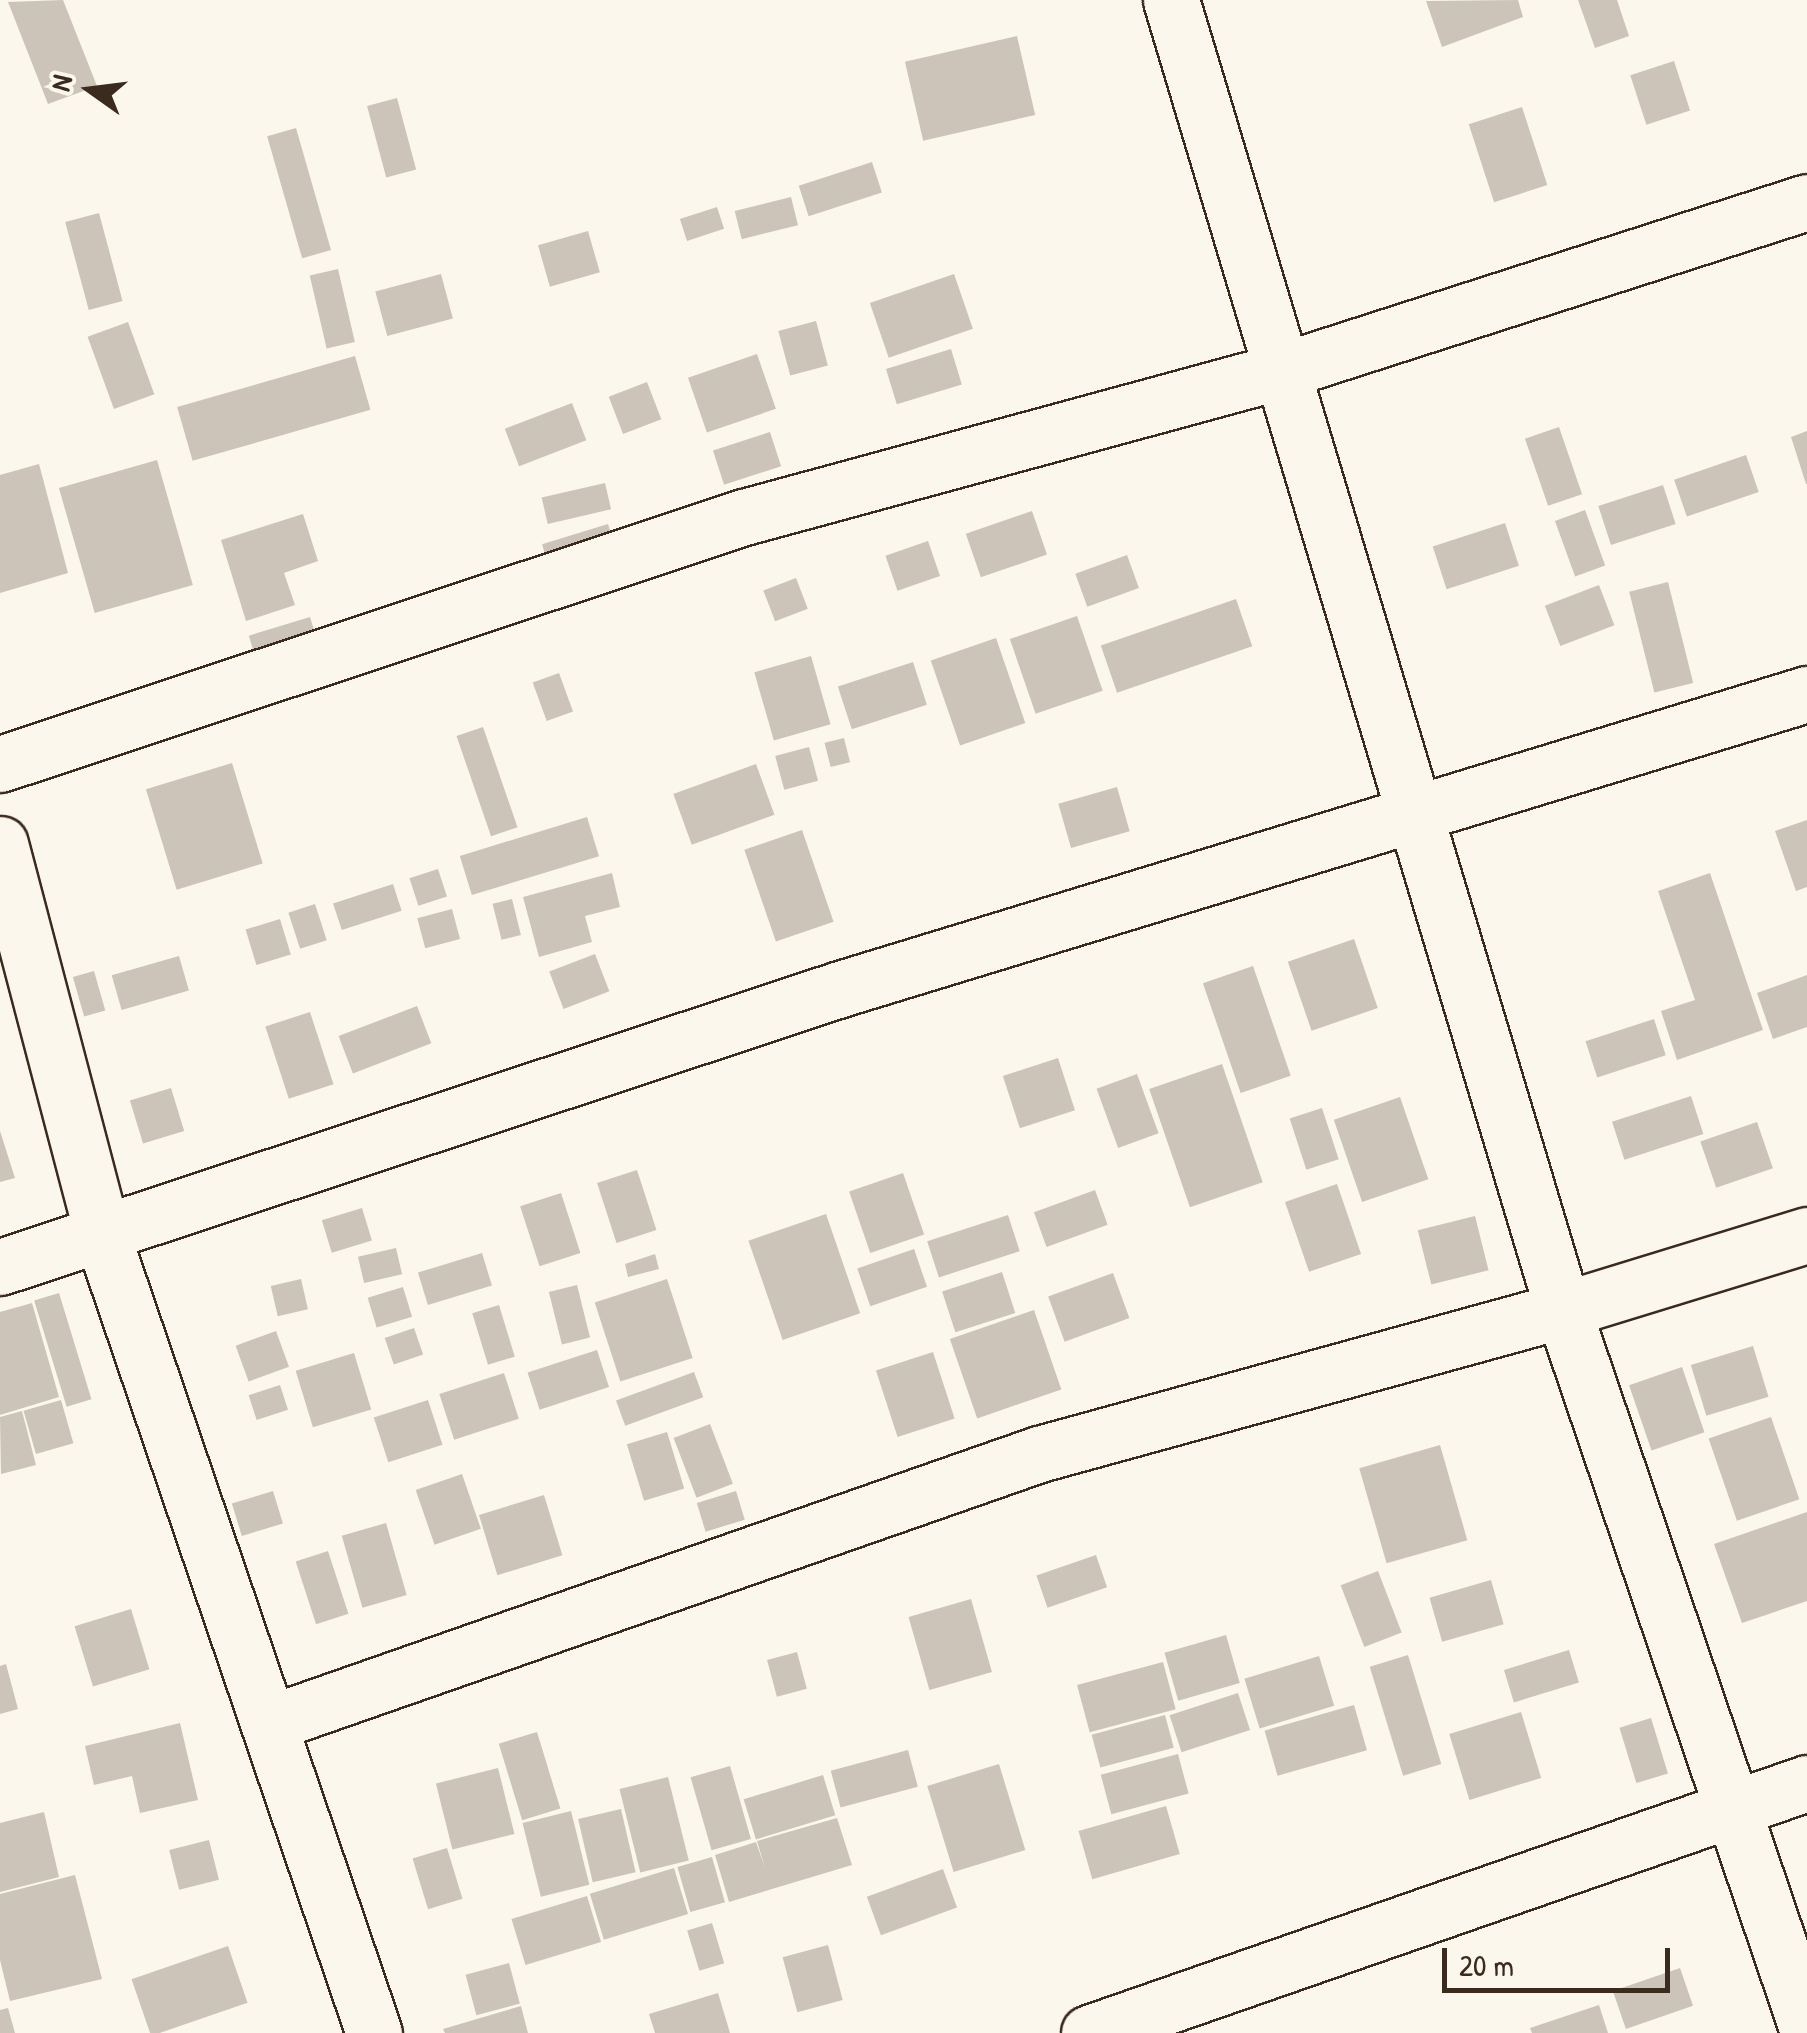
<!DOCTYPE html>
<style>
body{margin:0}
#map{position:relative;width:1807px;height:2033px;overflow:hidden;background:#fbf7ec;font-family:"Patrick Hand",sans-serif}
div>[style]{position:absolute}
[style*='--x']{left:calc(var(--x)*1px);top:calc(var(--y)*1px);width:calc(var(--w)*1px);rotate:calc(var(--a)*1deg)}
.building>*{inset:0;background:#ccc4b9;transform-origin:0 0}
.roads{filter:drop-shadow(2px 0 #3b2a1e) drop-shadow(-2px 0 #3b2a1e) drop-shadow(0 2px #3b2a1e) drop-shadow(0 -2px #3b2a1e)}
.minor>*{height:55px;margin:-27.5px;padding:0 27.5px;transform-origin:27.5px;border-radius:27.5px;background:#fbf7ec}
span{translate:-50% -50%;white-space:nowrap;text-align:center;line-height:1.15;-webkit-text-stroke:8px #fbf7ec;paint-order:stroke}
.north{position:absolute;left:40px;top:40px;width:100px;height:100px;-webkit-text-stroke:8px #fbf7ec;paint-order:stroke;rotate:284deg;font-size:28px;font-weight:700;line-height:40px;text-align:center;color:#3b2a1e}
.north::after{content:'';display:block;margin:auto;width:35px;height:45px;background:#3b2a1e;clip-path:polygon(50% 0,100% 100%,50% 72%,0 100%)}
.scale{position:absolute;left:1442px;top:1948px;width:228px;height:45px;box-sizing:border-box;border:5px solid #3b2a1e;border-top:0;padding-left:12px;font-size:30px;line-height:35px;white-space:nowrap;color:#3b2a1e;-webkit-text-stroke:8px #fbf7ec;paint-order:stroke}
</style>
<div id="map">
<div class="building">
<div style="clip-path:polygon(63px 0,97px 86px,48px 104px,8px 2px)"></div>
<div style="clip-path:polygon(1518px 0,1523px 17px,1442px 47px,1426px 1px)"></div>
<div style="clip-path:polygon(1578px 0,1617px 0,1629px 36px,1595px 48px)"></div>
<div style="left:1017px;top:36px;width:81px;height:115px;rotate:77deg"></div>
<div style="left:1674px;top:61px;width:52px;height:46px;rotate:72deg"></div>
<div style="left:397px;top:98px;width:74px;height:31px;rotate:75deg"></div>
<div style="left:1522px;top:107px;width:82px;height:56px;rotate:72deg"></div>
<div style="left:296px;top:128px;width:127px;height:30px;rotate:74deg"></div>
<div style="left:872px;top:162px;width:32px;height:77px;rotate:72deg"></div>
<div style="left:791px;top:197px;width:29px;height:58px;rotate:76deg"></div>
<div style="left:717px;top:207px;width:23px;height:39px;rotate:72deg"></div>
<div style="left:99px;top:213px;width:91px;height:35px;rotate:75deg"></div>
<div style="left:588px;top:231px;width:43px;height:52px;rotate:74deg"></div>
<div style="left:338px;top:269px;width:75px;height:29px;rotate:77deg"></div>
<div style="left:441px;top:274px;width:46px;height:68px;rotate:75deg"></div>
<div style="left:954px;top:274px;width:58px;height:89px;rotate:71deg"></div>
<div style="left:816px;top:321px;width:46px;height:39px;rotate:75deg"></div>
<div style="left:128px;top:322px;width:77px;height:43px;rotate:70deg"></div>
<div style="left:951px;top:349px;width:37px;height:68px;rotate:73deg"></div>
<div style="left:757px;top:354px;width:58px;height:73px;rotate:71deg"></div>
<div style="left:355px;top:356px;width:56px;height:185px;rotate:74deg"></div>
<div style="left:647px;top:382px;width:40px;height:41px;rotate:69deg"></div>
<div style="left:572px;top:403px;width:40px;height:72px;rotate:69deg"></div>
<div style="left:1559px;top:427px;width:71px;height:36px;rotate:71deg"></div>
<div style="clip-path:polygon(1807px 431px,1807px 484px,1806px 484px,1791px 437px)"></div>
<div style="left:770px;top:432px;width:36px;height:60px;rotate:72deg"></div>
<div style="left:1746px;top:455px;width:39px;height:76px;rotate:71deg"></div>
<div style="left:157px;top:460px;width:130px;height:102px;rotate:74deg"></div>
<div style="clip-path:polygon(39px 464px,68px 573px,0 593px,0 475px)"></div>
<div style="left:605px;top:483px;width:27px;height:65px;rotate:77deg"></div>
<div style="left:1663px;top:485px;width:41px;height:68px;rotate:72deg"></div>
<div style="left:1585px;top:510px;width:59px;height:32px;rotate:70deg"></div>
<div style="left:1032px;top:511px;width:46px;height:70px;rotate:71deg"></div>
<div style="clip-path:polygon(303px 514px,318px 561px,284px 573px,295px 605px,246px 621px,221px 540px)"></div>
<div style="left:1505px;top:523px;width:45px;height:76px;rotate:72deg"></div>
<div style="left:608px;top:524px;width:24px;height:69px;rotate:73deg"></div>
<div style="left:928px;top:541px;width:37px;height:45px;rotate:71deg"></div>
<div style="left:1127px;top:555px;width:35px;height:55px;rotate:70deg"></div>
<div style="left:796px;top:578px;width:33px;height:35px;rotate:69deg"></div>
<div style="left:1668px;top:582px;width:104px;height:40px;rotate:76deg"></div>
<div style="left:1599px;top:585px;width:43px;height:58px;rotate:69deg"></div>
<div style="left:1236px;top:599px;width:50px;height:143px;rotate:71deg"></div>
<div style="left:1077px;top:616px;width:79px;height:71px;rotate:71deg"></div>
<div style="left:310px;top:617px;width:37px;height:64px;rotate:73deg"></div>
<div style="left:996px;top:638px;width:90px;height:69px;rotate:71deg"></div>
<div style="left:811px;top:656px;width:71px;height:59px;rotate:74deg"></div>
<div style="left:913px;top:662px;width:45px;height:79px;rotate:72deg"></div>
<div style="left:559px;top:673px;width:41px;height:28px;rotate:70deg"></div>
<div style="left:483px;top:727px;width:106px;height:28px;rotate:71deg"></div>
<div style="left:844px;top:738px;width:25px;height:20px;rotate:76deg"></div>
<div style="left:809px;top:747px;width:35px;height:35px;rotate:75deg"></div>
<div style="left:232px;top:763px;width:105px;height:90px;rotate:73deg"></div>
<div style="left:756px;top:764px;width:54px;height:88px;rotate:70deg"></div>
<div style="left:1117px;top:787px;width:46px;height:61px;rotate:74deg"></div>
<div style="left:587px;top:817px;width:41px;height:133px;rotate:73deg"></div>
<div style="clip-path:polygon(1807px 820px,1807px 887px,1796px 891px,1775px 831px)"></div>
<div style="left:802px;top:830px;width:97px;height:61px;rotate:71deg"></div>
<div style="left:438px;top:869px;width:29px;height:30px;rotate:72deg"></div>
<div style="clip-path:polygon(612px 873px,620px 907px,585px 916px,592px 942px,539px 957px,523px 897px)"></div>
<div style="clip-path:polygon(1710px 873px,1763px 1030px,1677px 1060px,1661px 1011px,1695px 1000px,1658px 891px)"></div>
<div style="left:393px;top:884px;width:28px;height:63px;rotate:72deg"></div>
<div style="left:512px;top:899px;width:37px;height:20px;rotate:76deg"></div>
<div style="left:315px;top:904px;width:38px;height:28px;rotate:72deg"></div>
<div style="left:452px;top:909px;width:31px;height:36px;rotate:75deg"></div>
<div style="left:280px;top:919px;width:37px;height:36px;rotate:73deg"></div>
<div style="left:1354px;top:939px;width:73px;height:70px;rotate:71deg"></div>
<div style="left:595px;top:954px;width:40px;height:49px;rotate:69deg"></div>
<div style="left:179px;top:956px;width:36px;height:70px;rotate:74deg"></div>
<div style="left:1253px;top:966px;width:116px;height:53px;rotate:71deg"></div>
<div style="left:94px;top:971px;width:41px;height:22px;rotate:74deg"></div>
<div style="clip-path:polygon(1807px 975px,1807px 1027px,1773px 1039px,1757px 993px)"></div>
<div style="left:417px;top:1006px;width:40px;height:84px;rotate:69deg"></div>
<div style="left:310px;top:1012px;width:76px;height:47px;rotate:72deg"></div>
<div style="left:1654px;top:1019px;width:38px;height:72px;rotate:72deg"></div>
<div style="left:1058px;top:1058px;width:55px;height:58px;rotate:72deg"></div>
<div style="left:1222px;top:1064px;width:125px;height:77px;rotate:71deg"></div>
<div style="left:1137px;top:1074px;width:63px;height:43px;rotate:70deg"></div>
<div style="left:171px;top:1088px;width:45px;height:43px;rotate:73deg"></div>
<div style="left:1691px;top:1096px;width:40px;height:83px;rotate:72deg"></div>
<div style="left:1400px;top:1097px;width:87px;height:70px;rotate:71deg"></div>
<div style="left:1322px;top:1108px;width:54px;height:34px;rotate:72deg"></div>
<div style="left:1757px;top:1122px;width:49px;height:60px;rotate:71deg"></div>
<div style="clip-path:polygon(0 1131px,15px 1178px,0 1182px)"></div>
<div style="left:637px;top:1170px;width:63px;height:42px;rotate:72deg"></div>
<div style="left:903px;top:1173px;width:65px;height:57px;rotate:71deg"></div>
<div style="left:1337px;top:1184px;width:74px;height:55px;rotate:71deg"></div>
<div style="left:1095px;top:1190px;width:37px;height:65px;rotate:70deg"></div>
<div style="left:561px;top:1193px;width:63px;height:43px;rotate:72deg"></div>
<div style="left:362px;top:1208px;width:34px;height:42px;rotate:73deg"></div>
<div style="left:826px;top:1214px;width:105px;height:82px;rotate:71deg"></div>
<div style="left:1008px;top:1215px;width:38px;height:85px;rotate:72deg"></div>
<div style="left:1475px;top:1216px;width:56px;height:59px;rotate:76deg"></div>
<div style="left:396px;top:1248px;width:27px;height:39px;rotate:77deg"></div>
<div style="left:914px;top:1249px;width:40px;height:60px;rotate:71deg"></div>
<div style="left:482px;top:1253px;width:34px;height:67px;rotate:73deg"></div>
<div style="clip-path:polygon(655px 1254px,659px 1269px,628px 1277px,625px 1264px)"></div>
<div style="left:1002px;top:1272px;width:43px;height:63px;rotate:72deg"></div>
<div style="left:1113px;top:1273px;width:48px;height:69px;rotate:70deg"></div>
<div style="left:301px;top:1279px;width:31px;height:31px;rotate:77deg"></div>
<div style="left:667px;top:1279px;width:83px;height:76px;rotate:72deg"></div>
<div style="left:577px;top:1285px;width:54px;height:29px;rotate:76deg"></div>
<div style="left:403px;top:1287px;width:31px;height:37px;rotate:73deg"></div>
<div style="left:59px;top:1293px;width:111px;height:26px;rotate:73deg"></div>
<div style="clip-path:polygon(32px 1303px,59px 1397px,0 1415px,0 1312px)"></div>
<div style="left:499px;top:1305px;width:54px;height:28px;rotate:73deg"></div>
<div style="left:1034px;top:1310px;width:84px;height:89px;rotate:71deg"></div>
<div style="left:414px;top:1328px;width:28px;height:31px;rotate:71deg"></div>
<div style="left:276px;top:1331px;width:38px;height:43px;rotate:70deg"></div>
<div style="left:1753px;top:1346px;width:53px;height:65px;rotate:73deg"></div>
<div style="left:597px;top:1350px;width:39px;height:73px;rotate:72deg"></div>
<div style="left:933px;top:1352px;width:70px;height:60px;rotate:72deg"></div>
<div style="left:354px;top:1353px;width:59px;height:61px;rotate:73deg"></div>
<div style="left:1682px;top:1367px;width:69px;height:56px;rotate:71deg"></div>
<div style="left:694px;top:1372px;width:27px;height:83px;rotate:70deg"></div>
<div style="left:504px;top:1373px;width:48px;height:68px;rotate:72deg"></div>
<div style="left:280px;top:1385px;width:26px;height:33px;rotate:72deg"></div>
<div style="left:61px;top:1400px;width:45px;height:39px;rotate:74deg"></div>
<div style="left:428px;top:1400px;width:47px;height:57px;rotate:72deg"></div>
<div style="clip-path:polygon(22px 1411px,36px 1465px,1px 1474px,0 1417px)"></div>
<div style="left:1771px;top:1417px;width:87px;height:66px;rotate:71deg"></div>
<div style="left:710px;top:1424px;width:64px;height:39px;rotate:69deg"></div>
<div style="left:667px;top:1432px;width:59px;height:42px;rotate:73deg"></div>
<div style="left:1440px;top:1445px;width:99px;height:84px;rotate:74deg"></div>
<div style="left:462px;top:1474px;width:58px;height:49px;rotate:71deg"></div>
<div style="left:273px;top:1491px;width:34px;height:43px;rotate:73deg"></div>
<div style="left:736px;top:1491px;width:30px;height:41px;rotate:73deg"></div>
<div style="left:544px;top:1495px;width:63px;height:68px;rotate:73deg"></div>
<div style="clip-path:polygon(1807px 1512px,1807px 1601px,1742px 1623px,1714px 1544px)"></div>
<div style="left:386px;top:1523px;width:75px;height:46px;rotate:74deg"></div>
<div style="left:328px;top:1551px;width:66px;height:34px;rotate:72deg"></div>
<div style="left:1096px;top:1555px;width:34px;height:63px;rotate:71deg"></div>
<div style="left:1378px;top:1571px;width:66px;height:40px;rotate:69deg"></div>
<div style="left:1491px;top:1580px;width:46px;height:64px;rotate:74deg"></div>
<div style="left:971px;top:1599px;width:76px;height:65px;rotate:74deg"></div>
<div style="left:131px;top:1609px;width:63px;height:59px;rotate:73deg"></div>
<div style="left:1226px;top:1635px;width:50px;height:64px;rotate:74deg"></div>
<div style="left:1569px;top:1650px;width:34px;height:68px;rotate:73deg"></div>
<div style="left:797px;top:1652px;width:38px;height:31px;rotate:75deg"></div>
<div style="left:1408px;top:1655px;width:114px;height:40px;rotate:73deg"></div>
<div style="left:1319px;top:1656px;width:52px;height:78px;rotate:73deg"></div>
<div style="left:1163px;top:1662px;width:49px;height:89px;rotate:75deg"></div>
<div style="clip-path:polygon(6px 1664px,18px 1709px,0 1714px,0 1666px)"></div>
<div style="left:1238px;top:1693px;width:39px;height:72px;rotate:72deg"></div>
<div style="left:1354px;top:1705px;width:47px;height:93px;rotate:74deg"></div>
<div style="left:1521px;top:1712px;width:69px;height:75px;rotate:73deg"></div>
<div style="left:1165px;top:1715px;width:34px;height:76px;rotate:75deg"></div>
<div style="left:1651px;top:1718px;width:58px;height:33px;rotate:73deg"></div>
<div style="clip-path:polygon(180px 1723px,198px 1800px,140px 1813px,132px 1776px,94px 1785px,85px 1746px)"></div>
<div style="left:537px;top:1732px;width:80px;height:40px;rotate:73deg"></div>
<div style="left:908px;top:1750px;width:38px;height:80px;rotate:75deg"></div>
<div style="left:1178px;top:1754px;width:41px;height:80px;rotate:75deg"></div>
<div style="left:999px;top:1764px;width:90px;height:75px;rotate:73deg"></div>
<div style="left:730px;top:1766px;width:76px;height:41px;rotate:74deg"></div>
<div style="left:498px;top:1768px;width:68px;height:64px;rotate:76deg"></div>
<div style="left:823px;top:1775px;width:42px;height:83px;rotate:73deg"></div>
<div style="left:668px;top:1777px;width:86px;height:50px;rotate:76deg"></div>
<div style="left:1166px;top:1806px;width:50px;height:91px;rotate:74deg"></div>
<div style="left:621px;top:1809px;width:65px;height:44px;rotate:77deg"></div>
<div style="left:571px;top:1811px;width:76px;height:50px;rotate:76deg"></div>
<div style="clip-path:polygon(44px 1812px,59px 1877px,0 1892px,0 1823px)"></div>
<div style="clip-path:polygon(837px 1818px,852px 1865px,729px 1902px,715px 1855px,756px 1842px,765px 1868px,757px 1841px)"></div>
<div style="left:209px;top:1840px;width:41px;height:41px;rotate:76deg"></div>
<div style="left:447px;top:1848px;width:53px;height:36px;rotate:73deg"></div>
<div style="left:712px;top:1857px;width:47px;height:36px;rotate:74deg"></div>
<div style="left:674px;top:1868px;width:48px;height:88px;rotate:73deg"></div>
<div style="left:943px;top:1869px;width:41px;height:81px;rotate:70deg"></div>
<div style="clip-path:polygon(75px 1875px,102px 1979px,10px 2001px,0 1960px,0 1894px)"></div>
<div style="left:587px;top:1896px;width:48px;height:79px;rotate:73deg"></div>
<div style="left:712px;top:1923px;width:42px;height:26px;rotate:73deg"></div>
<div style="left:828px;top:1945px;width:57px;height:47px;rotate:75deg"></div>
<div style="left:228px;top:1946px;width:60px;height:102px;rotate:71deg"></div>
<div style="left:509px;top:1963px;width:42px;height:45px;rotate:75deg"></div>
<div style="left:1680px;top:1968px;width:40px;height:71px;rotate:71deg"></div>
<div style="clip-path:polygon(718px 1993px,730px 2033px,655px 2033px,649px 2014px)"></div>
<div style="clip-path:polygon(1599px 2005px,1608px 2033px,1532px 2033px,1530px 2028px)"></div>
<div style="clip-path:polygon(521px 2006px,528px 2033px,445px 2033px,443px 2029px)"></div>
<div style="clip-path:polygon(8px 2008px,15px 2033px,0 2033px,0 2010px)"></div>
</div>
<div class="roads">
<div class="minor">
<div style="--x:1171;--y:0;--w:1367;--a:73.34"></div>
<div style="--x:1563;--y:1310;--w:758;--a:71.23"></div>
<div style="--x:0;--y:764;--w:784;--a:-18.37"></div>
<div style="--x:744;--y:517;--w:556;--a:-15.21"></div>
<div style="--x:1281;--y:371;--w:552;--a:-17.81"></div>
<div style="--x:0;--y:844;--w:407;--a:75.3"></div>
<div style="--x:103;--y:1238;--w:840;--a:71.18"></div>
<div style="--x:0;--y:1267;--w:885;--a:-18.31"></div>
<div style="--x:840;--y:989;--w:1011;--a:-16.97"></div>
<div style="--x:270;--y:1723;--w:815;--a:-19.28"></div>
<div style="--x:1039;--y:1454;--w:543;--a:-15.37"></div>
<div style="--x:1563;--y:1310;--w:255;--a:-17.1"></div>
<div style="--x:1089;--y:2033;--w:760;--a:-19.2"></div>
</div>
</div>
<div class="north">N</div>
<div class="scale">20 m</div>
</div>
